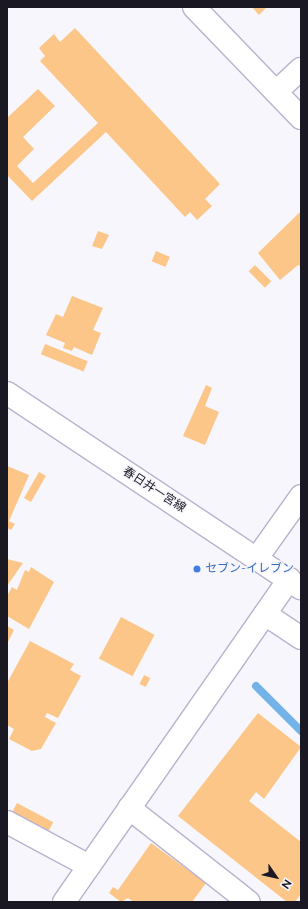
<!DOCTYPE html>
<meta charset="utf-8">
<style>
body{margin:0}
#map{position:relative;width:308px;height:909px;overflow:hidden;background:#f7f6fc;font-family:Raleway,"Noto Sans JP",sans-serif}
div>[style]{position:absolute}
[style*='--x']{left:calc(var(--x)*1px);top:calc(var(--y)*1px);width:calc(var(--w)*1px);rotate:calc(var(--a)*1deg)}
.stream>*{height:8px;margin:-4px;padding:0 4px;transform-origin:4px;border-radius:4px;background:#73b3e7}
.building>*{inset:0;background:#fbc687;transform-origin:0 0}
.roads{filter:drop-shadow(1px 0 #b8b2ce) drop-shadow(-1px 0 #b8b2ce) drop-shadow(0 1px #b8b2ce) drop-shadow(0 -1px #b8b2ce)}
.street>*{height:22px;margin:-11px;padding:0 11px;transform-origin:11px;border-radius:11px;background:#fff}
.secondary>*{height:22px;margin:-11px;padding:0 11px;transform-origin:11px;border-radius:11px;background:#fff}
.primary>*{height:22px;margin:-11px;padding:0 11px;transform-origin:11px;border-radius:11px;background:#fff}
.dots>*{width:11px;height:11px;translate:-50% -50%;box-sizing:border-box;border:2px solid #f7f6fc;border-radius:50%}
span{translate:-50% -50%;white-space:nowrap;text-align:center;line-height:1.15;-webkit-text-stroke:3px #f7f6fc;paint-order:stroke}
.street-label{font-size:12px;color:#1a1822}
.shop-label{font-size:12px;color:#366cbe}
.left{translate:0 -50%;text-align:left}
.frame{position:absolute;inset:0;border:8px solid #1a1822;pointer-events:none}
.north{position:absolute;left:256px;top:857px;width:40px;height:40px;-webkit-text-stroke:3px #f7f6fc;paint-order:stroke;rotate:124deg;font-size:11px;font-weight:700;line-height:16px;text-align:center;color:#1a1822}
.north::after{content:'';display:block;margin:auto;width:14px;height:18px;background:#1a1822;clip-path:polygon(50% 0,100% 100%,50% 72%,0 100%)}
</style>
<div id="map">
<div class="stream">
<div style="--x:256;--y:686;--w:64;--a:45"></div>
</div>
<div class="building">
<div style="clip-path:polygon(252px 7px,267px 7px,259px 15px)"></div>
<div style="clip-path:polygon(75px 28px,220px 184px,205px 199px,212px 206px,197px 220px,190px 212px,185px 217px,106px 132px,32px 201px,7px 175px,7px 118px,38px 89px,55px 106px,23px 137px,34px 149px,17px 166px,33px 183px,98px 123px,40px 61px,45px 56px,39px 48px,54px 34px,60px 42px)"></div>
<div style="clip-path:polygon(301px 211px,301px 266px,298px 265px,280px 280px,258px 253px)"></div>
<div style="clip-path:polygon(98px 231px,109px 235px,102px 249px,92px 246px)"></div>
<div style="left:156px;top:251px;width:15px;height:11px;rotate:23deg"></div>
<div style="left:255px;top:265px;width:23px;height:9px;rotate:45deg"></div>
<div style="clip-path:polygon(72px 296px,103px 308px,93px 330px,101px 333px,92px 355px,74px 347px,72px 351px,63px 348px,65px 343px,46px 335px,56px 314px,63px 317px)"></div>
<div style="left:45px;top:344px;width:46px;height:11px;rotate:22deg"></div>
<div style="clip-path:polygon(206px 385px,212px 388px,205px 406px,219px 412px,205px 445px,183px 436px)"></div>
<div style="clip-path:polygon(7px 466px,29px 475px,9px 521px,15px 524px,11px 530px,7px 528px)"></div>
<div style="left:39px;top:472px;width:8px;height:30px;rotate:30deg"></div>
<div style="clip-path:polygon(7px 559px,23px 563px,7px 586px)"></div>
<div style="clip-path:polygon(31px 567px,54px 582px,29px 629px,7px 616px,7px 596px,12px 587px,17px 590px,25px 570px,29px 572px)"></div>
<div style="left:121px;top:617px;width:38px;height:47px;rotate:28deg"></div>
<div style="clip-path:polygon(7px 626px,14px 630px,7px 644px)"></div>
<div style="clip-path:polygon(30px 641px,74px 664px,70px 670px,81px 676px,58px 718px,47px 713px,45px 717px,56px 723px,41px 749px,32px 751px,9px 739px,14px 729px,7px 725px,7px 683px)"></div>
<div style="left:144px;top:675px;width:7px;height:10px;rotate:27deg"></div>
<div style="clip-path:polygon(258px 713px,301px 747px,264px 799px,256px 792px,249px 801px,301px 842px,301px 894px,295px 902px,287px 902px,178px 816px)"></div>
<div style="left:17px;top:803px;width:41px;height:11px;rotate:28deg"></div>
<div style="clip-path:polygon(151px 843px,206px 883px,192px 902px,134px 902px,128px 898px,121px 902px,109px 893px,113px 887px,118px 890px)"></div>
</div>
<div class="roads">
<div class="street">
<div style="--x:194;--y:7;--w:154;--a:46.1"></div>
<div style="--x:276;--y:92;--w:34;--a:-43"></div>
<div style="--x:265;--y:614;--w:43;--a:33.7"></div>
<div style="--x:129;--y:808;--w:152;--a:38.1"></div>
<div style="--x:7;--y:822;--w:93;--a:28.2"></div>
</div>
<div class="secondary">
<div style="--x:257;--y:558;--w:76;--a:-54.6"></div>
<div style="--x:64;--y:902;--w:394;--a:-55.1"></div>
</div>
<div class="primary">
<div style="--x:7;--y:393;--w:353;--a:33.6"></div>
</div>
</div>
<div class="dots">
<div style="left:197px;top:569px;background:#3f7fe0"></div>
</div>
<div class="street-label">
<span style="left:154px;top:490px;rotate:33deg">春日井一宮線</span>
</div>
<div class="shop-label">
<span class="left" style="left:205px;top:569px">セブン-イレブン</span>
</div>
<div class="frame"></div>
<div class="north">N</div>
</div>
